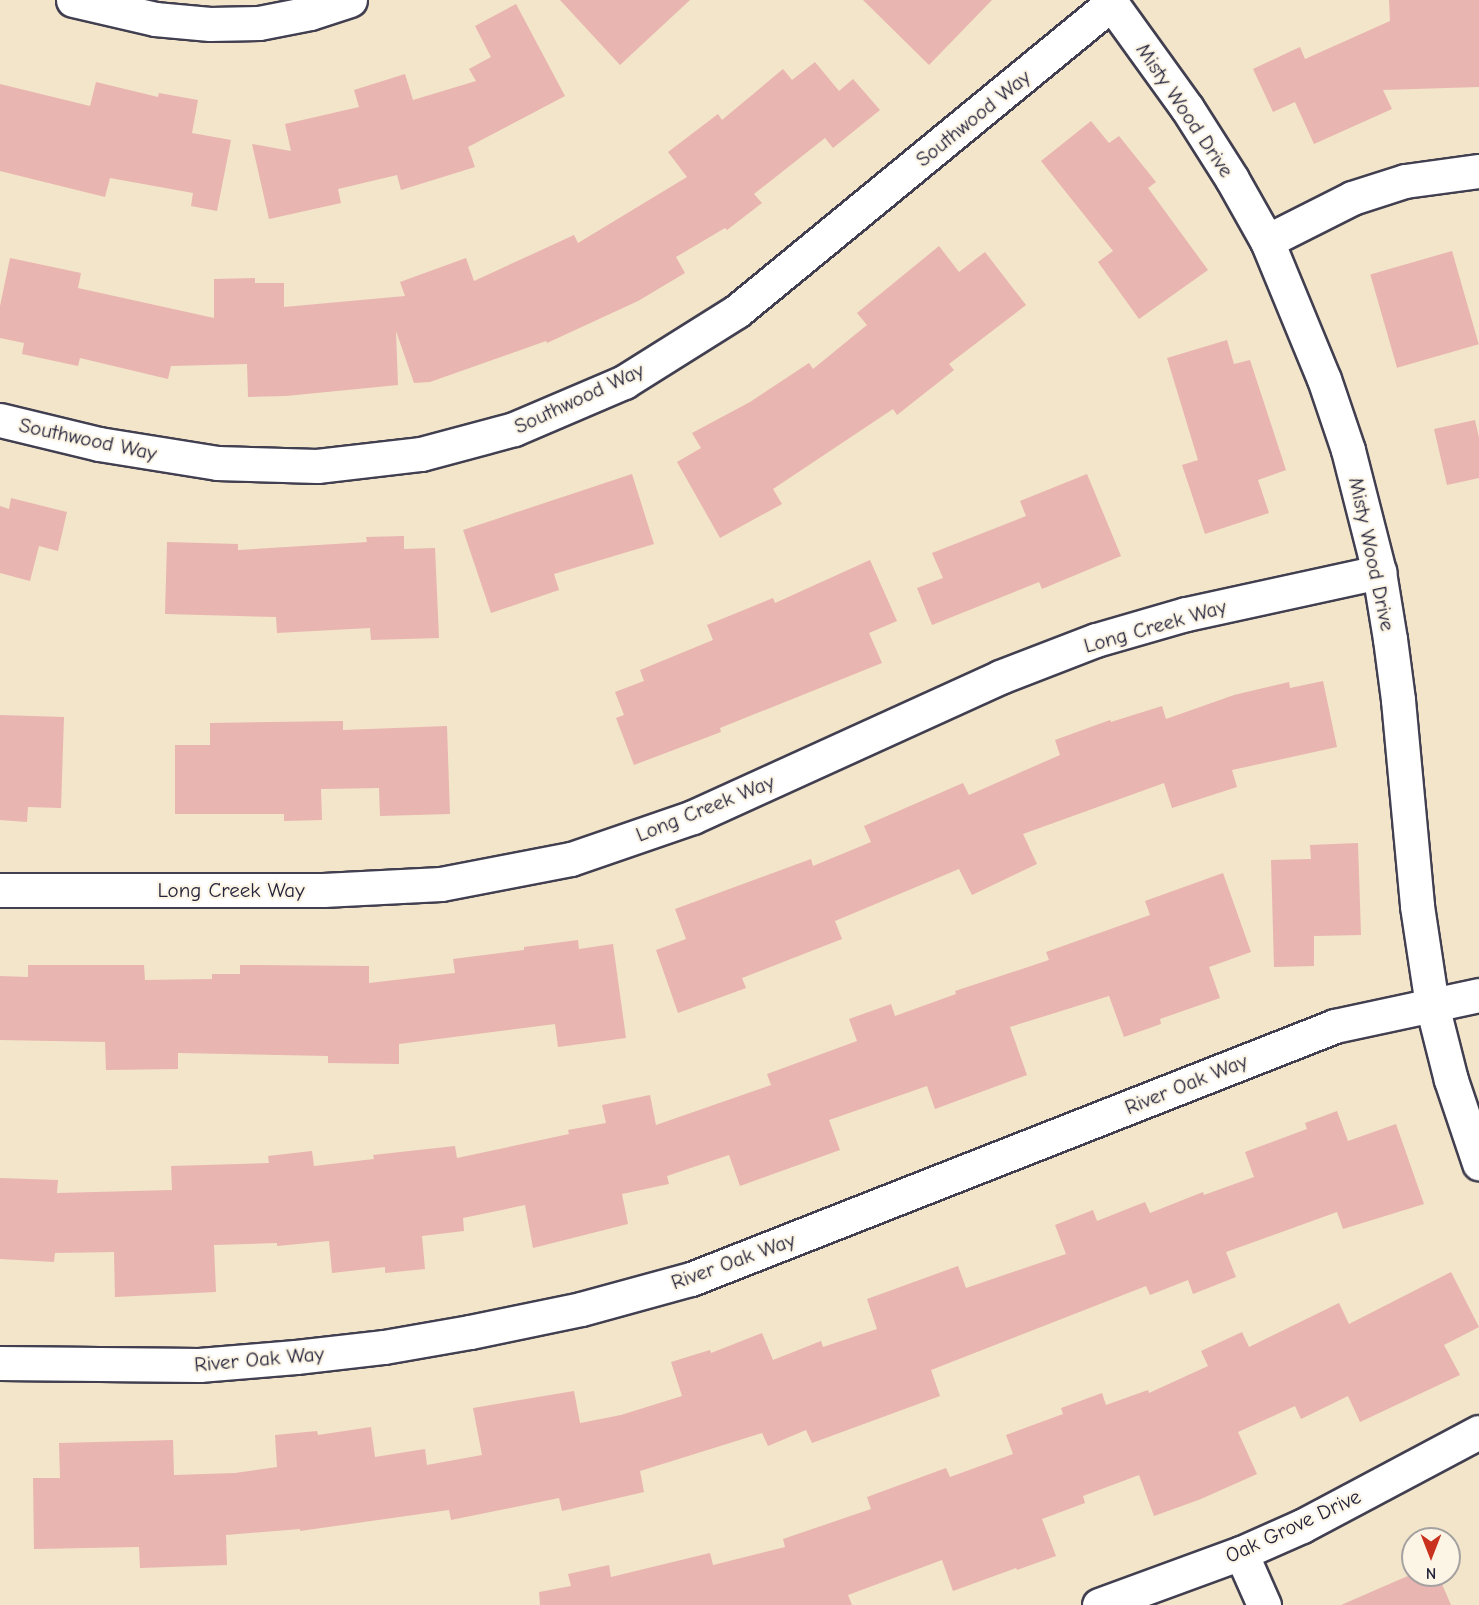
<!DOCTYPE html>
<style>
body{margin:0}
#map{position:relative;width:1479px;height:1605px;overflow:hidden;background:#f2e5c9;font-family:"Comic Neue",sans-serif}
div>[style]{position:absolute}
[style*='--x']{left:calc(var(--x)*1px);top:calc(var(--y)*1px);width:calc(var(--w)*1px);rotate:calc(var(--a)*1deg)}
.building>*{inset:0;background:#e9b5b0;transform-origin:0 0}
.roads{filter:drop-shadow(2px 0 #413f50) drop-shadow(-2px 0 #413f50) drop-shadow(0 2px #413f50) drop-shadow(0 -2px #413f50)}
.minor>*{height:33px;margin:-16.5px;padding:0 16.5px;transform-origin:16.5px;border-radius:16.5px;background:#fff}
span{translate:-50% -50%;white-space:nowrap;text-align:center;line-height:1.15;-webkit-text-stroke:4.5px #fcf5e5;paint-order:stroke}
.street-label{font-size:21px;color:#22223b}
.north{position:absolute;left:1401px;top:1527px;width:60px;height:60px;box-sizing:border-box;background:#fcf5e5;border:2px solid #a5a1a1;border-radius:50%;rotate:180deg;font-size:16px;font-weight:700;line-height:24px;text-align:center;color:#22223b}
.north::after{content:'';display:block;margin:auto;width:21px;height:27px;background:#c8321e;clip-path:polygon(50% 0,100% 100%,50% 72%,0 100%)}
</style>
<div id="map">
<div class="building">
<div style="clip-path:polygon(560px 0,690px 0,620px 65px)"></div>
<div style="clip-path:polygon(863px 0,992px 0,929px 65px)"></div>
<div style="clip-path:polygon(1389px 0,1479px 0,1479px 87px,1383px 90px,1392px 109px,1314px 144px,1295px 102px,1273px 112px,1253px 69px,1300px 47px,1305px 59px,1390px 21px)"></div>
<div style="clip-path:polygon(516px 4px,565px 96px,468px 147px,475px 167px,401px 190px,397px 175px,338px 189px,341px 203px,269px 219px,252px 144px,291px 151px,285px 124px,359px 107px,354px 90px,405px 74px,413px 100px,476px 81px,469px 69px,491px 57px,475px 26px)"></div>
<div style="clip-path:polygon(815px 62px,839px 91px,853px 79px,880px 110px,833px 148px,825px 138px,754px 194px,762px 203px,727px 230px,725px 228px,676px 257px,685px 273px,638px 301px,547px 343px,546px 341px,430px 382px,414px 383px,396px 331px,398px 385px,286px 396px,248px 397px,247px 364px,171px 366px,168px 379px,80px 358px,78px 366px,22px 354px,24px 343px,0 338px,0 306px,10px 258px,81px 273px,78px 288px,214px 318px,214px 279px,255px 278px,255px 283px,284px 283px,284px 307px,405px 296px,400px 282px,466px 258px,474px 281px,574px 235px,578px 243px,687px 177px,668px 152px,718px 114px,722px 120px,783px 69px,792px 80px)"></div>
<div style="clip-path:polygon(96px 82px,158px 97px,159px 93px,198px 100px,192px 133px,231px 140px,217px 211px,191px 206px,193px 193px,110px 178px,105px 197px,0 171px,0 84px,90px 106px)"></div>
<div style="clip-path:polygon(1091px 121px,1109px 143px,1119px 136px,1156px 182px,1148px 188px,1208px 270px,1139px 319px,1098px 262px,1113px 251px,1041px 161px)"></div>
<div style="clip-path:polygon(939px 246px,959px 272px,985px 252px,1026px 305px,949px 364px,954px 370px,897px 415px,893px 409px,773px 489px,782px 504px,720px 538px,677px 462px,701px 448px,692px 433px,750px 402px,809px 363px,813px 369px,867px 325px,857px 313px)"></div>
<div style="left:1452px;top:251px;width:97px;height:85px;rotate:74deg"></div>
<div style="clip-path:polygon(1227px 340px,1234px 364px,1250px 360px,1286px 470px,1258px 480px,1269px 513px,1205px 534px,1182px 465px,1198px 460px,1167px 358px)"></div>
<div style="clip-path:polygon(1475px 420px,1479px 438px,1479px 478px,1447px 485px,1434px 429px)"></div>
<div style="clip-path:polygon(632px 474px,654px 544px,554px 574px,559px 590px,491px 613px,463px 530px)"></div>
<div style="clip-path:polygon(1087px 474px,1121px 556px,1042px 589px,1039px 582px,932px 625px,917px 588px,943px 578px,932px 553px,1026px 516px,1020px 501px)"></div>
<div style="clip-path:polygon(11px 498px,67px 512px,58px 551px,39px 546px,30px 581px,0 573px,0 506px,9px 509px)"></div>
<div style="clip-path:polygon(404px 536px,404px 549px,435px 548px,439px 638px,371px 640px,370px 628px,277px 633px,276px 617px,165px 614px,167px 542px,238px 544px,238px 550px,367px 542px,366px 537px)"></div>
<div style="clip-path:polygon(870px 560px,897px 621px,869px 633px,882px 663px,720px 728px,721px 732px,634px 765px,616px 718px,624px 715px,615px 692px,644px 681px,640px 670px,713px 640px,707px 625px,773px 598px,775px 603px)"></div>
<div style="clip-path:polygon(1323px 681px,1337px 747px,1232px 770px,1237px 787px,1172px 808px,1164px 783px,1023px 834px,1037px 864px,972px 895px,959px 869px,835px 921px,842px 939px,742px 978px,746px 988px,678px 1013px,656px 950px,686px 939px,675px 909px,811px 859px,813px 866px,871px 842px,864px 826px,963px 783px,969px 795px,1060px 755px,1055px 740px,1110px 720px,1111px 722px,1162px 706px,1166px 719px,1234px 695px,1289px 682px,1290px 688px)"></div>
<div style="clip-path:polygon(0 715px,64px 717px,61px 808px,28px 807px,27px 822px,0 820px)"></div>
<div style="clip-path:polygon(343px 721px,343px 730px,447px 726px,450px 814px,380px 816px,379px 788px,321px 789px,322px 820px,284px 821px,284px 814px,175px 814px,175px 745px,210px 745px,210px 723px)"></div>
<div style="clip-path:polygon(1358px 843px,1361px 935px,1314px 936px,1314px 966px,1274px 967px,1271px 860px,1311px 859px,1310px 845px)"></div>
<div style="clip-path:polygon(1223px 873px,1251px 952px,1209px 967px,1220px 998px,1160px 1019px,1161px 1024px,1124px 1037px,1109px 996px,1010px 1027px,1027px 1075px,935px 1109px,927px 1086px,829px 1120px,840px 1150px,740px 1186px,729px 1155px,667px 1176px,669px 1184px,622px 1194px,628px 1224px,533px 1248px,525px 1205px,463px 1218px,464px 1231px,422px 1236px,425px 1269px,385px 1273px,385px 1267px,332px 1273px,329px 1241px,277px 1246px,277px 1243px,214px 1245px,216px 1292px,115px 1297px,114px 1252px,55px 1253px,54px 1262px,0 1259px,0 1178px,58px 1180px,57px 1193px,172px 1190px,171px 1166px,269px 1163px,268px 1156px,312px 1151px,314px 1166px,374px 1159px,373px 1155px,455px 1146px,457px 1158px,569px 1134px,568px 1130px,606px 1123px,602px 1105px,650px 1095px,656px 1125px,771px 1085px,767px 1074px,857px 1041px,849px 1019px,891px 1004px,895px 1016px,956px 994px,955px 991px,1049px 960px,1046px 952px,1150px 915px,1145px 901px)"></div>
<div style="clip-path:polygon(578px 940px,579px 949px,613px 944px,626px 1038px,558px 1047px,555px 1024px,399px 1044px,399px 1064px,328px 1063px,328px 1056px,178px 1053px,178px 1069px,106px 1070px,105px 1042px,0 1040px,0 976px,28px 977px,28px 965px,144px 965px,145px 980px,212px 979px,212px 974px,240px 974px,240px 965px,369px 966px,369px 983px,455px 973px,453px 959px,524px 950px,524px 947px)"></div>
<div style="clip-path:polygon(1337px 1111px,1348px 1141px,1396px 1124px,1424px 1204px,1343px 1229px,1337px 1212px,1226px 1252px,1236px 1277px,1193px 1294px,1188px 1280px,1150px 1295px,1146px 1286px,931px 1370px,940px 1396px,812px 1443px,806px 1430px,768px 1446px,762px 1433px,640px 1471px,644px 1492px,562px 1511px,559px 1498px,451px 1520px,449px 1510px,300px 1531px,300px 1529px,226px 1535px,227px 1565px,140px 1568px,139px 1547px,34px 1549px,33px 1478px,60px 1478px,59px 1443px,173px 1440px,174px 1475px,235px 1473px,277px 1467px,275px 1435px,317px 1431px,318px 1435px,371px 1427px,375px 1457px,425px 1449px,427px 1465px,482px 1455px,473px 1408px,574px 1391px,580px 1423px,621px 1415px,682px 1396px,671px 1362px,710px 1350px,711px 1353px,762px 1333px,773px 1360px,821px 1341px,823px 1347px,877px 1329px,867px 1299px,958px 1266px,966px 1288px,1066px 1254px,1055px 1225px,1093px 1210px,1097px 1221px,1145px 1202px,1150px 1213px,1203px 1192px,1204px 1195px,1254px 1177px,1245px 1152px,1307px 1129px,1305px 1123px)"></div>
<div style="clip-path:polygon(1451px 1272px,1479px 1327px,1444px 1345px,1460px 1375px,1360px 1422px,1348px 1396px,1301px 1419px,1295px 1406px,1238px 1432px,1257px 1474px,1201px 1499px,1154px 1516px,1139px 1475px,1083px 1496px,1085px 1503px,1042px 1519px,1056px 1556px,1017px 1570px,1016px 1568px,953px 1591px,942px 1560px,848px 1595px,852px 1605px,540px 1605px,539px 1592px,571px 1586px,568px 1574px,609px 1565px,611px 1577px,710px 1553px,713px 1565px,785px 1547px,783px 1539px,871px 1509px,867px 1497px,946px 1468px,950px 1477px,1013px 1454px,1006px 1435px,1063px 1414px,1061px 1408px,1102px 1393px,1106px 1405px,1148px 1390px,1149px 1393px,1208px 1366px,1201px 1351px,1242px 1332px,1249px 1347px,1339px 1303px,1349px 1324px)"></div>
<div style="clip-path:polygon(1410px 1575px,1438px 1575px,1451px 1605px,1341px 1605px)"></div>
</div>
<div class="roads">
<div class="minor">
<div style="--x:73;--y:0;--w:84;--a:13"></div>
<div style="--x:155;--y:19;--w:55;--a:5.2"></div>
<div style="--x:210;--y:24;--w:49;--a:-1.2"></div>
<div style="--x:259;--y:23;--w:52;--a:-11.1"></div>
<div style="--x:310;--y:13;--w:42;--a:-18"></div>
<div style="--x:1109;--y:0;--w:133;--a:54.2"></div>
<div style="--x:1187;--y:108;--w:84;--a:57.6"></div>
<div style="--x:1232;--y:179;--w:71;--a:60.6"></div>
<div style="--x:1267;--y:241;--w:149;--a:67.6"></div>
<div style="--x:1324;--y:379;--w:75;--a:71.3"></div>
<div style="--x:1348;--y:450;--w:126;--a:75.7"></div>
<div style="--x:1379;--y:572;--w:68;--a:80.7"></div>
<div style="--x:1390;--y:639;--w:62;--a:82.5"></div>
<div style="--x:1398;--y:700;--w:207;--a:84.7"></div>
<div style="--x:1417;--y:906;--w:100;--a:81.4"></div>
<div style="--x:1432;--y:1005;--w:77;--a:75.8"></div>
<div style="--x:1451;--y:1080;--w:88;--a:71.4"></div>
<div style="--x:1267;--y:241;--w:95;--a:-26.8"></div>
<div style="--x:1352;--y:198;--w:56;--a:-17.8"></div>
<div style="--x:1405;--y:181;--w:75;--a:-7.7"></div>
<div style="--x:0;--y:420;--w:102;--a:13.6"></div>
<div style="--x:99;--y:444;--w:120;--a:9.1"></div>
<div style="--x:217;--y:463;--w:100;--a:1.7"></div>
<div style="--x:317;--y:466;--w:105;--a:-6.6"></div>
<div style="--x:421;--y:454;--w:96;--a:-15"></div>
<div style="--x:514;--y:429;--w:120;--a:-23.1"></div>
<div style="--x:624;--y:382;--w:133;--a:-32.1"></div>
<div style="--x:737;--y:311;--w:485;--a:-39.4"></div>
<div style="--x:0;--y:890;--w:323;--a:0"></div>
<div style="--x:323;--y:890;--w:118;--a:-2.9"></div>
<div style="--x:441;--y:884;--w:132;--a:-10.9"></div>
<div style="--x:571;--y:859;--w:129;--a:-19"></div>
<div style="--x:693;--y:817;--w:337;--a:-24.5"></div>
<div style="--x:1000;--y:677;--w:103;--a:-21.1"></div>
<div style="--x:1096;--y:640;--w:94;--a:-16.1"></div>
<div style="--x:1186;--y:614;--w:198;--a:-12.3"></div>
<div style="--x:0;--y:1363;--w:199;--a:0.6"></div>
<div style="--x:199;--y:1365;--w:97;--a:-4.7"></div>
<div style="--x:296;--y:1357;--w:89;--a:-6.5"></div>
<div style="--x:384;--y:1347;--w:87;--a:-9.9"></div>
<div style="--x:470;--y:1332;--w:113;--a:-11.7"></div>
<div style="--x:581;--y:1309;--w:114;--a:-15.3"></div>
<div style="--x:691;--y:1279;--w:692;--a:-21.45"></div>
<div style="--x:1335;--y:1026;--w:147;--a:-12.1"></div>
<div style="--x:1241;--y:1553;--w:57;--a:66.1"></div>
<div style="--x:1099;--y:1605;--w:151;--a:-20.1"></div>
<div style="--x:1241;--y:1553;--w:67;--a:-23.9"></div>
<div style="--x:1302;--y:1526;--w:200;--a:-28"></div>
</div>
</div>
<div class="street-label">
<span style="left:1185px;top:110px;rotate:56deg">Misty Wood Drive</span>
<span style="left:973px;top:118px;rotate:-39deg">Southwood Way</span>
<span style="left:579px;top:398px;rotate:-25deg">Southwood Way</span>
<span style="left:88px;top:439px;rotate:12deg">Southwood Way</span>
<span style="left:1372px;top:554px;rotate:78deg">Misty Wood Drive</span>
<span style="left:1155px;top:626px;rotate:-16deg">Long Creek Way</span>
<span style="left:705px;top:808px;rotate:-22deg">Long Creek Way</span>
<span style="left:231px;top:890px">Long Creek Way</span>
<span style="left:1186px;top:1084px;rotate:-22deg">River Oak Way</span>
<span style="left:733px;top:1261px;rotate:-20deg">River Oak Way</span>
<span style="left:259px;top:1359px;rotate:-5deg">River Oak Way</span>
<span style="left:1293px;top:1526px;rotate:-25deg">Oak Grove Drive</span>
</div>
<div class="north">N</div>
</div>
